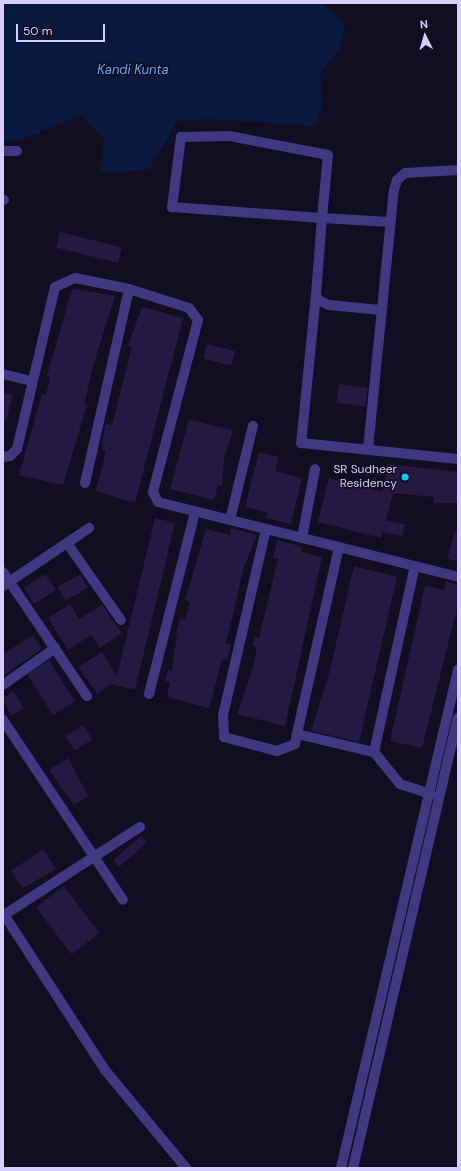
<!DOCTYPE html>
<style>
body{margin:0}
#map{position:relative;width:461px;height:1171px;overflow:hidden;background:#120d21;font-family:"DM Sans",sans-serif}
div>[style]{position:absolute}
[style*='--x']{left:calc(var(--x)*1px);top:calc(var(--y)*1px);width:calc(var(--w)*1px);rotate:calc(var(--a)*1deg)}
.water>*{inset:0;background:#09193e}
.building>*{inset:0;background:#241942;transform-origin:0 0}
.minor>*{height:10px;margin:-5px;padding:0 5px;transform-origin:5px;border-radius:5px;background:#403881}
.tertiary>*{height:10px;margin:-5px;padding:0 5px;transform-origin:5px;border-radius:5px;background:#403881}
.dots>*{width:11px;height:11px;translate:-50% -50%;box-sizing:border-box;border:2px solid #120d21;border-radius:50%}
span{translate:-50% -50%;white-space:nowrap;text-align:center;line-height:1.15;-webkit-text-stroke:3px #120d21;paint-order:stroke}
.poi-label{font-size:12px;color:#d7cdff}
.right{translate:-100% -50%;text-align:right}
.water-label{font-size:13px;color:#5ba8ff;font-style:italic}
.frame{position:absolute;inset:0;border:4px solid #d7cdff;pointer-events:none}
.north{position:absolute;left:405px;top:16px;width:40px;height:40px;-webkit-text-stroke:3px #120d21;paint-order:stroke;rotate:355deg;font-size:11px;font-weight:700;line-height:16px;text-align:center;color:#d7cdff}
.north::after{content:'';display:block;margin:auto;width:14px;height:18px;background:#d7cdff;clip-path:polygon(50% 0,100% 100%,50% 72%,0 100%)}
.scale{position:absolute;left:16px;top:24px;width:89px;height:18px;box-sizing:border-box;border:2px solid #d7cdff;border-top:0;padding-left:5px;font-size:12px;line-height:14px;white-space:nowrap;color:#d7cdff;-webkit-text-stroke:3px #120d21;paint-order:stroke}
</style>
<div id="map">
<div class="water">
<div style="clip-path:polygon(3px 3px,322px 3px,345px 24px,339px 50px,320px 73px,323px 104px,316px 126px,209px 119px,177px 121px,149px 170px,100px 173px,104px 139px,82px 115px,23px 139px,3px 143px)"></div>
</div>
<div class="building">
<div style="left:60px;top:232px;width:64px;height:16px;rotate:14deg"></div>
<div style="clip-path:polygon(72px 289px,115px 296px,93px 366px,84px 405px,87px 405px,63px 485px,19px 475px,42px 394px,46px 395px,50px 377px,47px 376px)"></div>
<div style="clip-path:polygon(142px 307px,183px 318px,135px 503px,96px 491px,106px 451px,102px 450px,103px 435px,106px 424px,112px 425px,132px 347px,128px 346px)"></div>
<div style="left:207px;top:344px;width:29px;height:15px;rotate:14deg"></div>
<div style="left:339px;top:384px;width:29px;height:19px;rotate:8deg"></div>
<div style="clip-path:polygon(3px 392px,13px 395px,6px 421px,3px 421px)"></div>
<div style="clip-path:polygon(189px 420px,233px 430px,224px 460px,222px 487px,218px 485px,214px 500px,170px 489px)"></div>
<div style="clip-path:polygon(259px 452px,279px 457px,275px 471px,302px 478px,291px 524px,266px 518px,268px 513px,245px 507px)"></div>
<div style="clip-path:polygon(387px 464px,458px 472px,457px 503px,434px 503px,434px 497px,393px 493px,386px 520px,405px 524px,402px 536px,383px 532px,381px 538px,318px 522px,329px 478px,383px 492px)"></div>
<div style="clip-path:polygon(155px 518px,175px 523px,135px 690px,111px 684px,97px 694px,78px 667px,102px 652px,117px 676px)"></div>
<div style="clip-path:polygon(231px 528px,257px 535px,244px 567px,226px 643px,231px 644px,227px 660px,222px 659px,209px 708px,167px 697px,170px 683px,165px 681px,168px 670px,172px 671px,177px 631px,180px 618px,185px 620px,190px 602px,185px 600px,206px 529px,230px 535px)"></div>
<div style="clip-path:polygon(455px 531px,458px 531px,458px 561px,447px 559px)"></div>
<div style="clip-path:polygon(277px 540px,303px 547px,301px 552px,322px 557px,285px 726px,237px 714px,254px 664px,257px 647px,253px 646px,255px 637px,259px 638px,267px 604px,278px 559px,273px 558px)"></div>
<div style="clip-path:polygon(354px 566px,397px 577px,359px 742px,311px 731px,330px 670px)"></div>
<div style="left:46px;top:574px;width:19px;height:26px;rotate:58deg"></div>
<div style="left:80px;top:574px;width:16px;height:26px;rotate:60deg"></div>
<div style="clip-path:polygon(446px 581px,458px 584px,458px 604px,422px 748px,390px 741px,425px 586px,444px 590px)"></div>
<div style="clip-path:polygon(70px 604px,79px 619px,102px 605px,122px 633px,100px 648px,91px 635px,68px 650px,48px 618px)"></div>
<div style="clip-path:polygon(33px 635px,42px 649px,3px 676px,3px 654px)"></div>
<div style="left:49px;top:660px;width:49px;height:26px;rotate:58deg"></div>
<div style="clip-path:polygon(13px 691px,24px 708px,11px 716px,3px 698px)"></div>
<div style="left:83px;top:725px;width:17px;height:21px;rotate:57deg"></div>
<div style="clip-path:polygon(68px 758px,88px 796px,74px 805px,49px 770px)"></div>
<div style="left:141px;top:836px;width:9px;height:37px;rotate:49deg"></div>
<div style="clip-path:polygon(43px 849px,56px 869px,23px 888px,11px 871px)"></div>
<div style="left:64px;top:886px;width:59px;height:35px;rotate:53deg"></div>
</div>
<div class="minor">
<div style="--x:3;--y:151;--w:14;--a:0"></div>
<div style="--x:3;--y:200;--w:1;--a:0"></div>
<div style="--x:316;--y:294;--w:150;--a:95.7"></div>
<div style="--x:301;--y:443;--w:158;--a:5.8"></div>
<div style="--x:381;--y:310;--w:52;--a:-174.5"></div>
<div style="--x:329;--y:305;--w:12;--a:-156"></div>
<div style="--x:318;--y:300;--w:6;--a:-108"></div>
<div style="--x:316;--y:294;--w:76;--a:-85.5"></div>
<div style="--x:322;--y:218;--w:63;--a:-84.6"></div>
<div style="--x:328;--y:155;--w:101;--a:-169.1"></div>
<div style="--x:229;--y:136;--w:48;--a:178.8"></div>
<div style="--x:181;--y:137;--w:71;--a:97.3"></div>
<div style="--x:172;--y:207;--w:150;--a:4.2"></div>
<div style="--x:322;--y:218;--w:68;--a:3.4"></div>
<div style="--x:3;--y:374;--w:29;--a:14"></div>
<div style="--x:368;--y:449;--w:260;--a:-84.3"></div>
<div style="--x:394;--y:190;--w:10;--a:-73"></div>
<div style="--x:397;--y:180;--w:11;--a:-41"></div>
<div style="--x:405;--y:173;--w:53;--a:-3.2"></div>
<div style="--x:3;--y:457;--w:7;--a:-8"></div>
<div style="--x:10;--y:456;--w:10;--a:-45"></div>
<div style="--x:17;--y:449;--w:166;--a:-76.8"></div>
<div style="--x:55;--y:287;--w:22;--a:-24"></div>
<div style="--x:75;--y:278;--w:55;--a:11.5"></div>
<div style="--x:129;--y:289;--w:63;--a:17.6"></div>
<div style="--x:189;--y:308;--w:15;--a:53"></div>
<div style="--x:198;--y:320;--w:178;--a:104.7"></div>
<div style="--x:153;--y:492;--w:11;--a:63"></div>
<div style="--x:158;--y:502;--w:309;--a:14"></div>
<div style="--x:85;--y:483;--w:199;--a:-77.2"></div>
<div style="--x:230;--y:520;--w:97;--a:-76.3"></div>
<div style="--x:266;--y:529;--w:191;--a:103"></div>
<div style="--x:223;--y:715;--w:22;--a:87"></div>
<div style="--x:224;--y:737;--w:55;--a:14.8"></div>
<div style="--x:277;--y:751;--w:19;--a:-21"></div>
<div style="--x:295;--y:744;--w:10;--a:-79"></div>
<div style="--x:302;--y:538;--w:70;--a:-79.3"></div>
<div style="--x:67;--y:543;--w:94;--a:55"></div>
<div style="--x:339;--y:547;--w:192;--a:102.7"></div>
<div style="--x:297;--y:734;--w:79;--a:13.2"></div>
<div style="--x:374;--y:752;--w:41;--a:50.9"></div>
<div style="--x:400;--y:784;--w:33;--a:18"></div>
<div style="--x:3;--y:572;--w:150;--a:55.9"></div>
<div style="--x:3;--y:586;--w:104;--a:-34"></div>
<div style="--x:3;--y:685;--w:64;--a:-35.4"></div>
<div style="--x:149;--y:694;--w:188;--a:-75.8"></div>
<div style="--x:3;--y:720;--w:216;--a:56.3"></div>
<div style="--x:374;--y:752;--w:190;--a:-77.6"></div>
<div style="--x:4;--y:915;--w:162;--a:-32.9"></div>
<div style="--x:341;--y:1168;--w:512;--a:-76.78"></div>
<div style="--x:353;--y:1168;--w:462;--a:-76.9"></div>
</div>
<div class="tertiary">
<div style="--x:3;--y:913;--w:187;--a:57"></div>
<div style="--x:105;--y:1070;--w:127;--a:50.4"></div>
</div>
<div class="dots">
<div style="left:405px;top:477px;background:#00cef8"></div>
</div>
<div class="poi-label">
<span class="right" style="left:397px;top:477px">SR Sudheer<br>Residency</span>
</div>
<div class="water-label">
<span style="left:133px;top:70px">Kandi Kunta</span>
</div>
<div class="frame"></div>
<div class="north">N</div>
<div class="scale">50 m</div>
</div>
